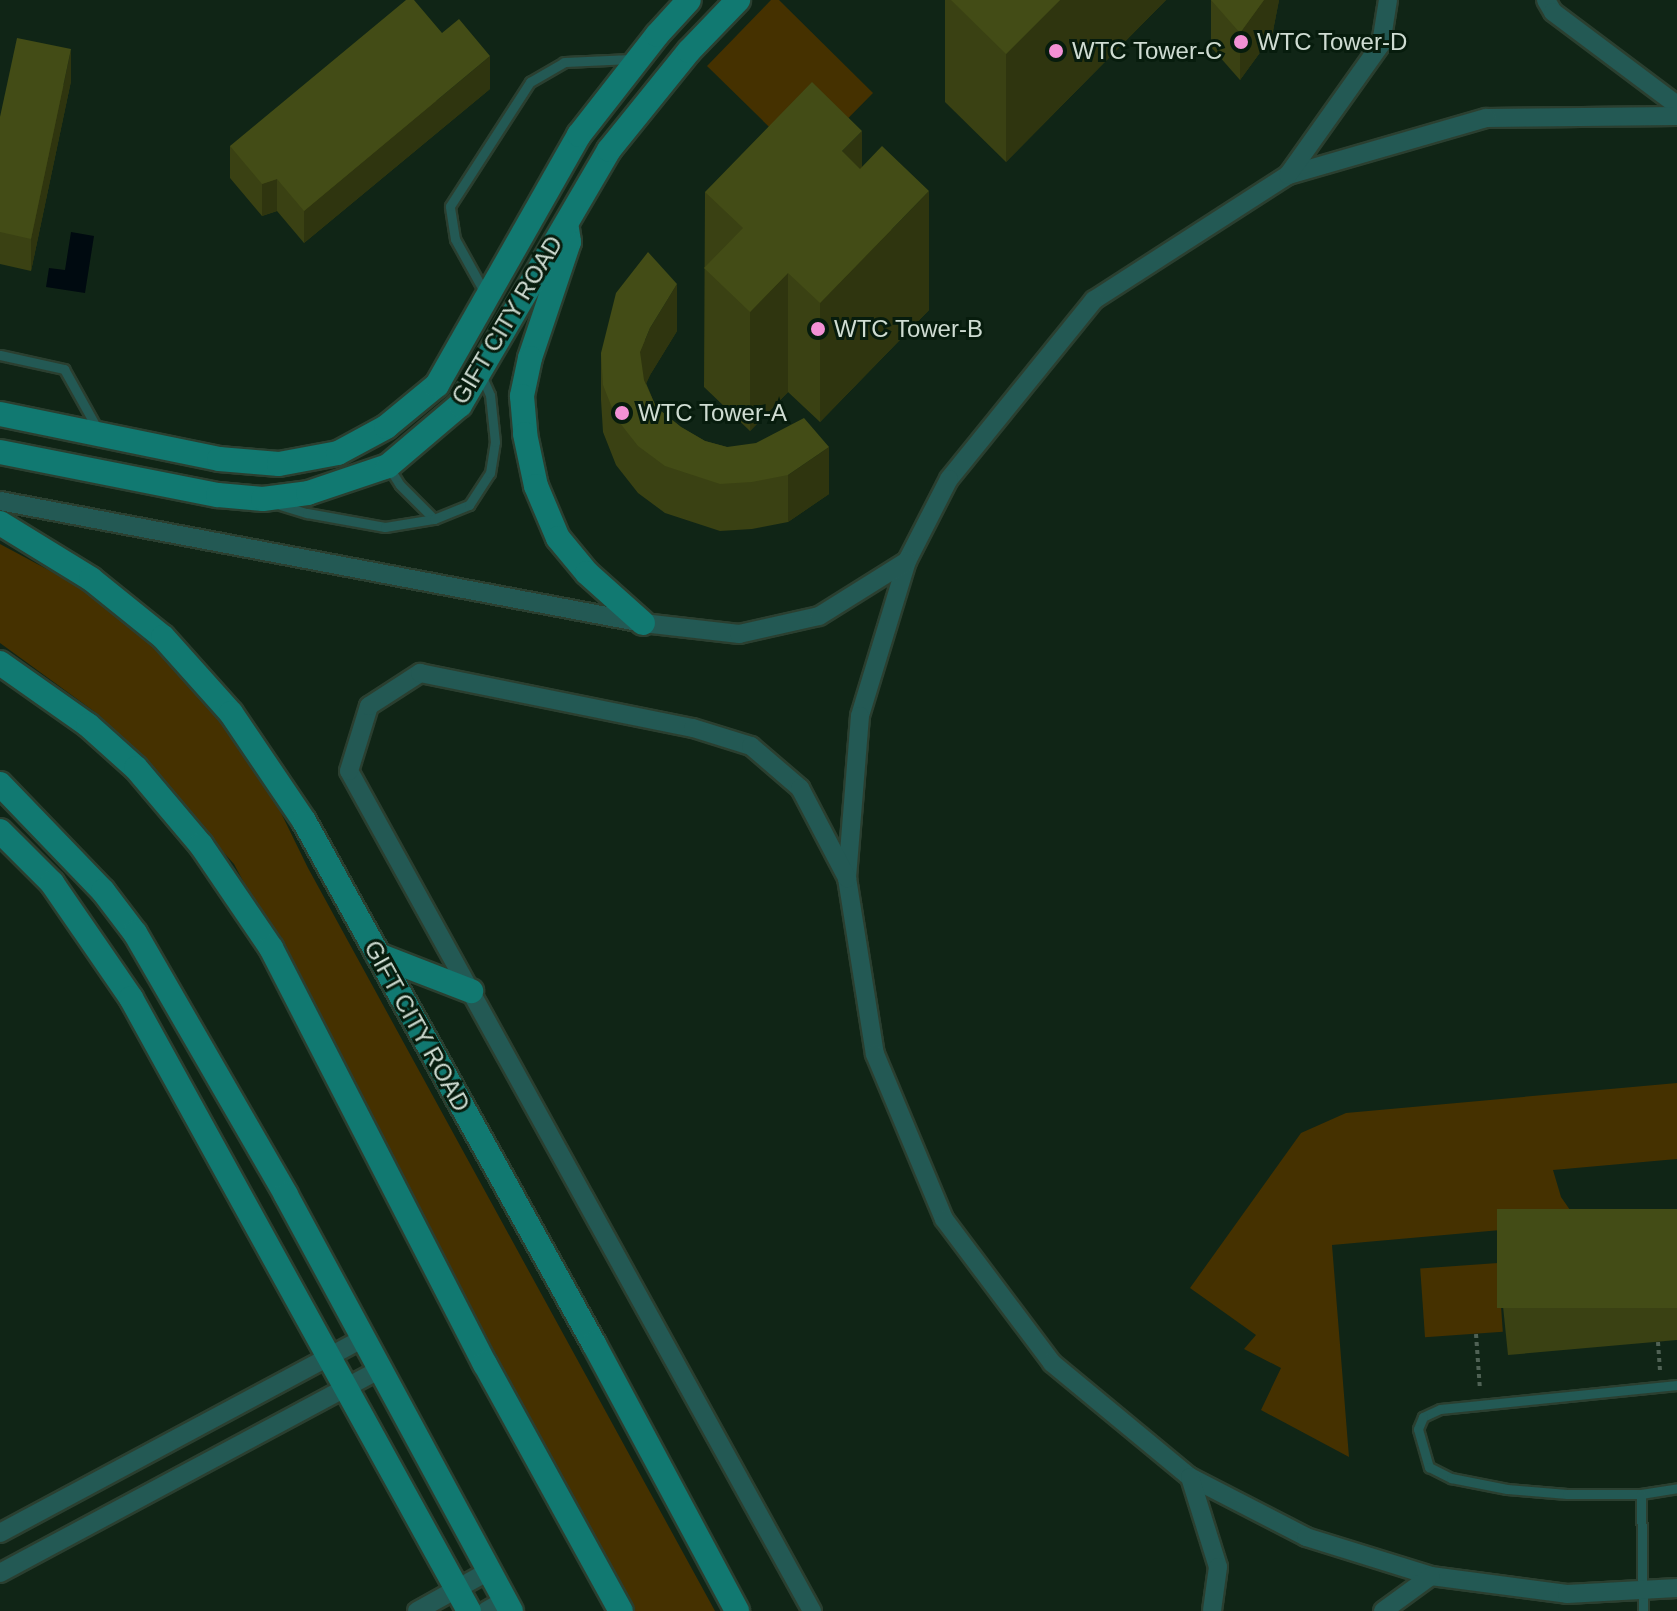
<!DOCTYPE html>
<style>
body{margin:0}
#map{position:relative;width:1677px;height:1611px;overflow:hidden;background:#102516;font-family:Arial,sans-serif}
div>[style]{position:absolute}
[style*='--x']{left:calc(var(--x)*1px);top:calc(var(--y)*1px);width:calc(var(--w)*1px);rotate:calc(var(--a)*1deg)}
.green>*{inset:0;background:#453100;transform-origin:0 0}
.water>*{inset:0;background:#000a10}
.path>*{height:4px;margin-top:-2px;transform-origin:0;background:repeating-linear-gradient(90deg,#506255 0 4px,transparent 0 8px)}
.roads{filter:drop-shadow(2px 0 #2b3f30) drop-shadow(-2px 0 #2b3f30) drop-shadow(0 2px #2b3f30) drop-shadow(0 -2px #2b3f30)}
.lane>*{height:9px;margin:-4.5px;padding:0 4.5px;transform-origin:4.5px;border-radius:4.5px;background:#235954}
.street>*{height:18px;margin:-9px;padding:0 9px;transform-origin:9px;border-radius:9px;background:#235954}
.secondary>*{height:24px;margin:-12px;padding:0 12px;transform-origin:12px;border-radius:12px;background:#117971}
.wall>*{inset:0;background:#3a4113}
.shaded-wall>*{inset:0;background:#2f350f}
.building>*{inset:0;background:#434c16;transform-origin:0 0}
.dots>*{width:22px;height:22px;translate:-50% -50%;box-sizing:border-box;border:4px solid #071c0d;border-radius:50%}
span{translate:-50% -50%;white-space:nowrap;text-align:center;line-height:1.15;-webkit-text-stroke:6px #071c0d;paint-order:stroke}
.poi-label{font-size:24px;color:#cfdcd2}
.left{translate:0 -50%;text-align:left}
.street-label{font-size:24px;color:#cfdcd2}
</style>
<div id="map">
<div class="green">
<div style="clip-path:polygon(771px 0,779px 0,873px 93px,805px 162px,707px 66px)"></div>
<div style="clip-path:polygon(0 544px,84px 589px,139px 634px,193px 686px,259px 768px,308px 868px,715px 1611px,633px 1611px,234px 864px,99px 715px,0 643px)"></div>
<div style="clip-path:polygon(1677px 1083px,1677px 1159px,1553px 1170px,1561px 1197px,1579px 1223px,1332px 1245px,1349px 1457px,1261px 1410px,1281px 1368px,1244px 1349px,1256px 1335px,1190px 1288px,1301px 1133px,1346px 1113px)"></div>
<div style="left:1498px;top:1263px;width:69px;height:78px;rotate:86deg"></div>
</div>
<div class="water">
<div style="clip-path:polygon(71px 232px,94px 236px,85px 293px,46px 287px,49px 268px,65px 270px)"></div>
</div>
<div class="path">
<div style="--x:1476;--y:1334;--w:56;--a:85.9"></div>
<div style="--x:1658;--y:1342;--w:31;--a:86"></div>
</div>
<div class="roads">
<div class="lane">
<div style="--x:486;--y:295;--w:64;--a:-119"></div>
<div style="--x:455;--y:239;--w:33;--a:-99"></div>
<div style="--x:450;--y:206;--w:148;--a:-57.2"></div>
<div style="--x:530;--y:82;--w:39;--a:-30"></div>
<div style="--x:564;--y:62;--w:68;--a:-2.5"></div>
<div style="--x:0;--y:355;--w:66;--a:12.3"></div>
<div style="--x:64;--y:369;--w:72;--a:60.9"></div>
<div style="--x:388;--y:466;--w:22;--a:58"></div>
<div style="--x:400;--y:485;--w:48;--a:45"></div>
<div style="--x:280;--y:505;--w:28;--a:17"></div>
<div style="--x:307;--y:513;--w:79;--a:10.2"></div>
<div style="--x:385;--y:527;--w:50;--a:-9.3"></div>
<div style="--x:434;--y:519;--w:38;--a:-22"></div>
<div style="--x:469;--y:505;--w:38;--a:-57"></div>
<div style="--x:490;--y:473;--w:31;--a:-81"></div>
<div style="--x:495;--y:442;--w:47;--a:-96.1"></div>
<div style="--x:490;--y:395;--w:22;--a:-114"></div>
<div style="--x:1677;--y:1385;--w:238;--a:174.2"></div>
<div style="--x:1440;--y:1409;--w:19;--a:155"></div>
<div style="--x:1423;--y:1417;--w:13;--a:113"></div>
<div style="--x:1418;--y:1429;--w:40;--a:74"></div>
<div style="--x:1429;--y:1467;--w:25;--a:27"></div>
<div style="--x:1451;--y:1478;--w:57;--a:11.1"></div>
<div style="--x:1507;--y:1489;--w:60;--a:4.8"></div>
<div style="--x:1567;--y:1494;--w:74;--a:0"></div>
<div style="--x:1641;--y:1494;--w:36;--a:-9"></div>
<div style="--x:1641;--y:1494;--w:117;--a:89"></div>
</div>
<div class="street">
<div style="--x:1546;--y:0;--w:14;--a:60"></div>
<div style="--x:1553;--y:12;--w:155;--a:36.9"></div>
<div style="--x:1677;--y:116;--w:191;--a:179.4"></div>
<div style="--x:1486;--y:118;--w:206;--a:163.9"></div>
<div style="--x:1288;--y:175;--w:231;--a:147.2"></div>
<div style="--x:1094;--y:300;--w:230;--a:129"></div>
<div style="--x:949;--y:479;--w:92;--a:117.1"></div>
<div style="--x:907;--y:561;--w:162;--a:106.9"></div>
<div style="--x:860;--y:716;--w:163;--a:94.6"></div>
<div style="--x:847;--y:878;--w:178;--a:81"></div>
<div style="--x:875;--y:1054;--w:179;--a:67.3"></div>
<div style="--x:944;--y:1219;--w:180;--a:53.1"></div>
<div style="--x:1052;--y:1363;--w:179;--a:39.6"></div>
<div style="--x:1190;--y:1477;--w:131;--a:27.3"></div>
<div style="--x:1306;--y:1537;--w:131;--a:17.3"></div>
<div style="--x:1431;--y:1576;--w:137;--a:7.5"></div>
<div style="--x:1567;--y:1594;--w:110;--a:-3.1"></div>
<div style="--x:1288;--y:175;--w:161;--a:-54.6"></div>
<div style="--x:1381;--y:44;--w:45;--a:-81"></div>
<div style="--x:0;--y:501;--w:654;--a:10.74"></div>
<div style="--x:643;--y:623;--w:97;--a:6.5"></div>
<div style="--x:739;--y:634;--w:82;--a:-12.7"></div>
<div style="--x:819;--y:616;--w:104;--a:-32"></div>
<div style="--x:1190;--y:1477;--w:94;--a:72.7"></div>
<div style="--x:1218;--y:1567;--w:44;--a:97.8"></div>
<div style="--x:0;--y:1533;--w:412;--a:-28.2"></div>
<div style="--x:0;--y:1573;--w:431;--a:-28.2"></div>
<div style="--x:417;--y:1611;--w:82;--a:-29.1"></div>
<div style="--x:486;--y:1611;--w:22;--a:-30"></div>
<div style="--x:812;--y:1611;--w:959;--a:-118.86"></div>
<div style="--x:349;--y:771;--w:68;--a:-72.9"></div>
<div style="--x:369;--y:706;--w:61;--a:-32.9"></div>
<div style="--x:420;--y:673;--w:278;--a:11.4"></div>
<div style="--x:693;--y:728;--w:61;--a:17.2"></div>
<div style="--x:751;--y:746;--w:65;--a:40.6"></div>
<div style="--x:800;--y:788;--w:102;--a:62.4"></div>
<div style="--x:1383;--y:1611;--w:59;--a:-36.1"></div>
</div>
<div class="secondary">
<div style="--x:567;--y:229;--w:13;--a:81"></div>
<div style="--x:569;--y:242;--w:122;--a:108.6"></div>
<div style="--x:530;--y:358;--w:39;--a:102"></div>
<div style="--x:522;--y:396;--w:38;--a:85"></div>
<div style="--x:525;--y:434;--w:53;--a:78.1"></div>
<div style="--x:536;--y:486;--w:56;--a:67.1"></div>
<div style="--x:558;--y:538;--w:45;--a:50.4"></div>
<div style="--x:587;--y:573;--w:75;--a:41.8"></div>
<div style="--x:0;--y:414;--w:224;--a:11.6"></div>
<div style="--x:219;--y:459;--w:60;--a:4.8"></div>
<div style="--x:279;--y:464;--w:60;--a:-10.6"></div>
<div style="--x:338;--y:453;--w:55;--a:-28.4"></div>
<div style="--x:386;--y:427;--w:66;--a:-39.5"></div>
<div style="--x:437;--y:385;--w:288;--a:-60.4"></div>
<div style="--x:579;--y:135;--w:127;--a:-52"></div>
<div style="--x:657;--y:35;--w:47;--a:-47.6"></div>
<div style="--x:0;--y:452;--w:222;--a:11.2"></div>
<div style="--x:218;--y:495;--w:45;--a:5.1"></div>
<div style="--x:263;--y:499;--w:45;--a:-7.6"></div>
<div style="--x:308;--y:493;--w:84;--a:-18.6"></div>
<div style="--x:388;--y:466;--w:94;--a:-40.3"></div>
<div style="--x:460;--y:405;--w:295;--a:-59.7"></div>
<div style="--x:609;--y:150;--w:127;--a:-51.1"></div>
<div style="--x:689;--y:51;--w:71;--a:-46.1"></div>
<div style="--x:0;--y:523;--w:107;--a:31.6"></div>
<div style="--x:91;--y:579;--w:92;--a:38.9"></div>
<div style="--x:163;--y:637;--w:102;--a:48.2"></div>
<div style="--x:231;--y:713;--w:130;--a:55.9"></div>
<div style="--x:304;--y:821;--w:598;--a:60.99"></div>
<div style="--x:594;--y:1344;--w:303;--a:61.8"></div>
<div style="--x:0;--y:663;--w:108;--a:35.2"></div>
<div style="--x:88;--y:725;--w:64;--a:41.9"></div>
<div style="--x:136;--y:768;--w:101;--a:49.8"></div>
<div style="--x:201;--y:845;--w:125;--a:55.8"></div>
<div style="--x:271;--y:948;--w:468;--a:62.8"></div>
<div style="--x:485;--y:1364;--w:282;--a:61.2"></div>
<div style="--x:0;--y:784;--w:149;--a:46.1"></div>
<div style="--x:103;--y:891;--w:53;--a:52.7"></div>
<div style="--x:135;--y:933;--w:302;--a:60"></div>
<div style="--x:286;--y:1195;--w:473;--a:61.6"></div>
<div style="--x:0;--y:831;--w:74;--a:45"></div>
<div style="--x:52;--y:883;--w:140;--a:55.5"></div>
<div style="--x:131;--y:998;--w:700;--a:61.13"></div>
<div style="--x:378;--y:955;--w:100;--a:21.2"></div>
</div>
</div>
<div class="wall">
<div style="clip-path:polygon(945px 0,1166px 0,1006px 162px,945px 102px)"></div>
<div style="clip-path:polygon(1211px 0,1279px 0,1272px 36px,1240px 80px,1211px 47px)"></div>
<div style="clip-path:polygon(71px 81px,31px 271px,0 264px,0 117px)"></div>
<div style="clip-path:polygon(490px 89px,304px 243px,277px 211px,262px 216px,230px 178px,230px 146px)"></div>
<div style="clip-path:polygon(862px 167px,929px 310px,820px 422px,788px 392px,750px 431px,704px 387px,705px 192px)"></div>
<div style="clip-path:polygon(677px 331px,650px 375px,646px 383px,656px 407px,681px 427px,705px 441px,727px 447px,829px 494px,788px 522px,752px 529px,720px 531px,665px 513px,638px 493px,616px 465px,603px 432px,601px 400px,601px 353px)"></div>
<div style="clip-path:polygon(1677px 1209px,1677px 1340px,1508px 1355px,1498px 1257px,1498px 1225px)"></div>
</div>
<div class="shaded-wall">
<div style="clip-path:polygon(1060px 0,1166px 0,1006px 162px,1006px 54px)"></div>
<div style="clip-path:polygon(1264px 0,1279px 0,1272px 36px,1240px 80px,1240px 33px)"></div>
<div style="clip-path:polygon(71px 49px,71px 81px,31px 271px,31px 239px)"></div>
<div style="clip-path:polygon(490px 56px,490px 89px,304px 243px,304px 211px)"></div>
<div style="clip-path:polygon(862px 131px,862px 250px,842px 151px)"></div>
<div style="clip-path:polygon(277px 179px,277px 211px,262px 216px,262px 184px)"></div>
<div style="clip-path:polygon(929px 191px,929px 310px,820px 422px,820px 303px)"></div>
<div style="clip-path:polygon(788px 273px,788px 392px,750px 431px,750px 312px)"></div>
<div style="clip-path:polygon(677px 284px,677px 331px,650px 375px,640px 398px,640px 352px,650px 328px)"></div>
<div style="clip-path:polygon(829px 447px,829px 494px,788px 522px,788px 475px)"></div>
</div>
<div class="building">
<div style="clip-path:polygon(406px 0,414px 0,442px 33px,459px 19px,490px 56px,304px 211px,277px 179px,262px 184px,230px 146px)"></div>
<div style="clip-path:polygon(951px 0,1060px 0,1006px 54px)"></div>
<div style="clip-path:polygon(1211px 0,1264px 0,1240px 33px)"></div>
<div style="clip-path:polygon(17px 38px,71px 49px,31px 239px,0 232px,0 117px)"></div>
<div style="clip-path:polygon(812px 82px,862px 131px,842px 151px,860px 169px,882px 146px,929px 191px,820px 303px,788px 273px,750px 312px,704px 268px,743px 228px,705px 192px)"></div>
<div style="clip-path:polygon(648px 252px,677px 284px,650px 328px,640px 352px,644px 380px,656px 407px,681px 427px,705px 441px,727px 447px,756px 443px,804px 418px,829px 447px,788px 475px,752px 482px,720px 484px,665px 466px,638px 446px,616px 418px,603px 385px,601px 353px,616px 293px)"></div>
<div style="left:1677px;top:1209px;width:99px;height:180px;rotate:90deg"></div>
</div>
<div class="dots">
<div style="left:1241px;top:42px;background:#f391d5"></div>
<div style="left:1056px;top:51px;background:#f391d5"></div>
<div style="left:818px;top:329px;background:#f391d5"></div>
<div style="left:622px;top:413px;background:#f391d5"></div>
</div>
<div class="poi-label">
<span class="left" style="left:1257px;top:42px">WTC Tower-D</span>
<span class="left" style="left:1072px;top:51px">WTC Tower-C</span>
<span class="left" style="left:834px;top:329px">WTC Tower-B</span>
<span class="left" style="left:638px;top:413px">WTC Tower-A</span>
</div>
<div class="street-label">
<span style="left:507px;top:320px;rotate:-59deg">GIFT CITY ROAD</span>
<span style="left:417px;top:1026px;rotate:61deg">GIFT CITY ROAD</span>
</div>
</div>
